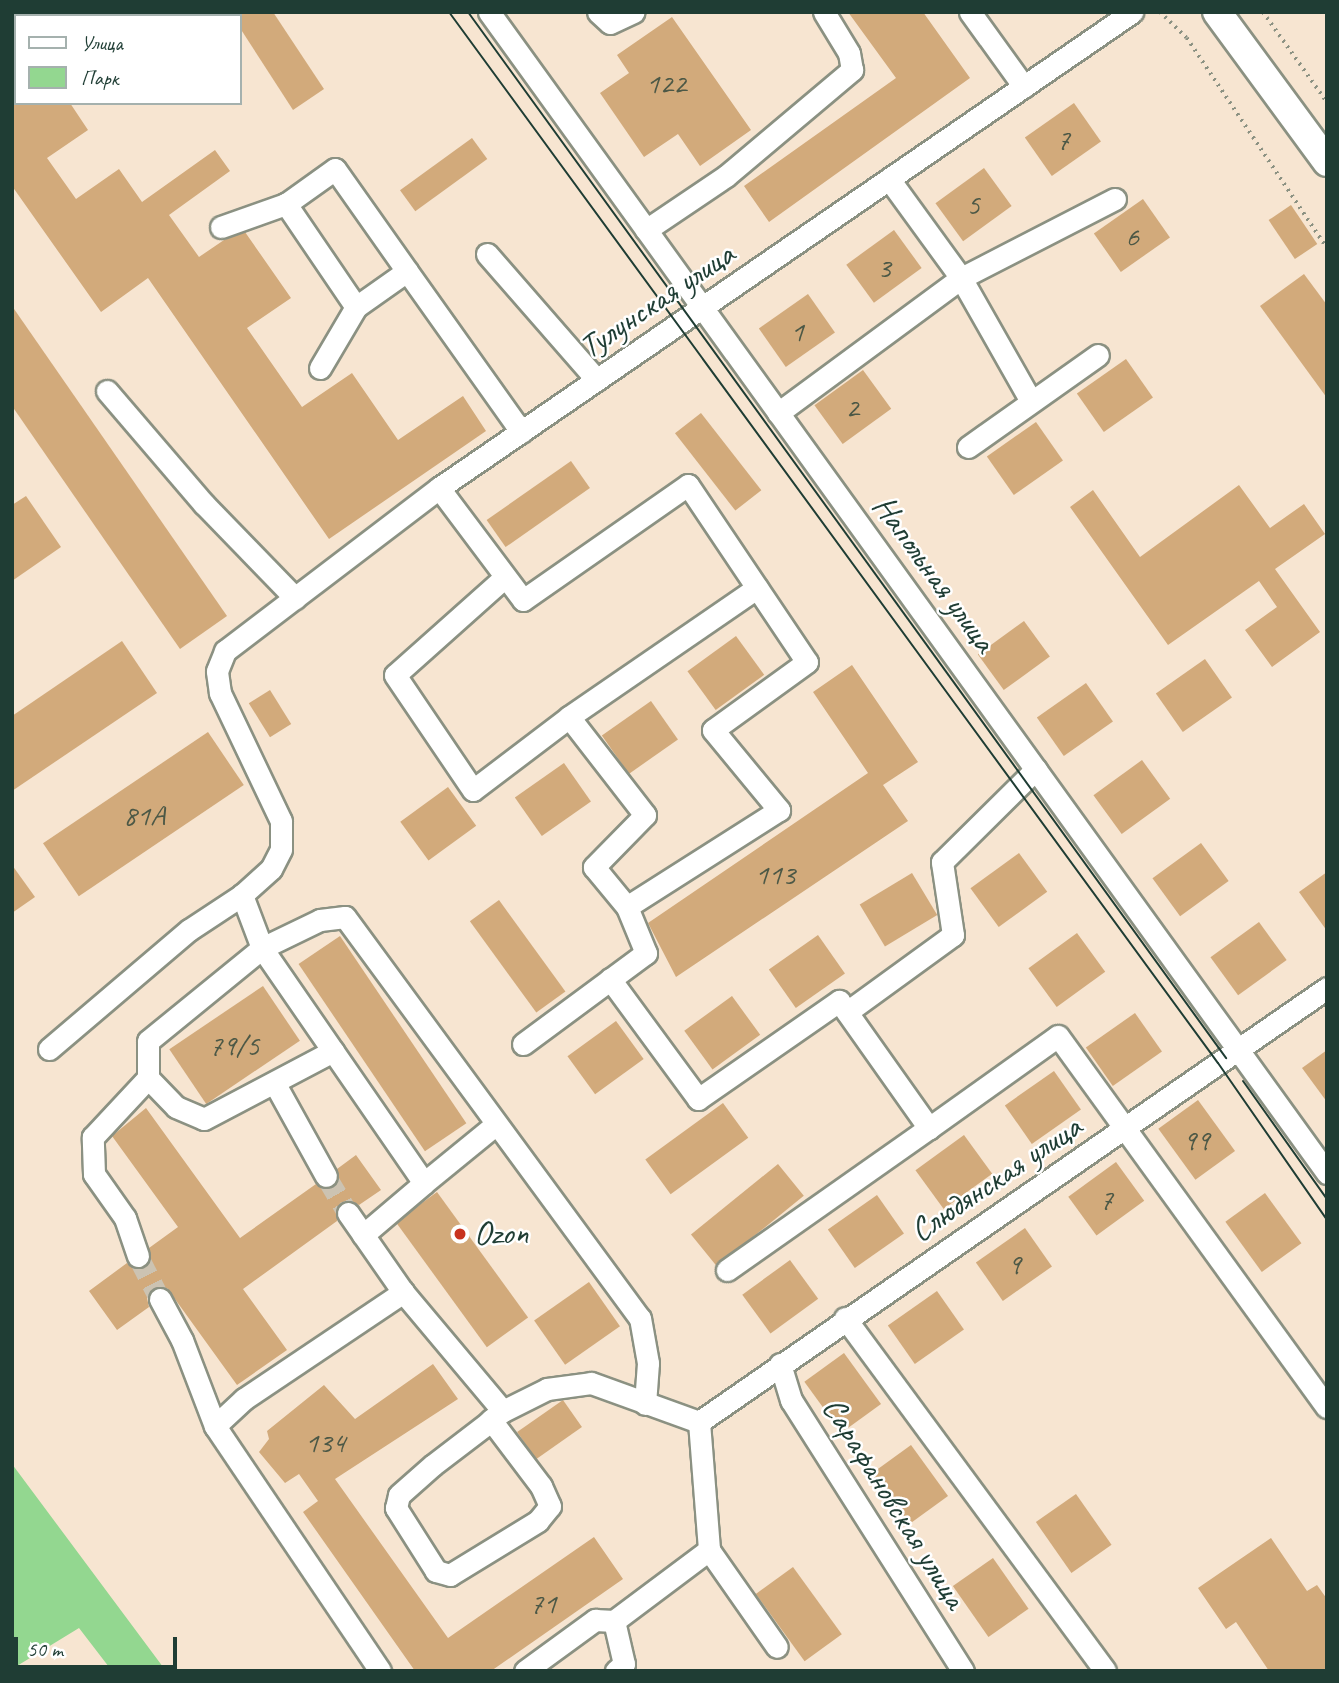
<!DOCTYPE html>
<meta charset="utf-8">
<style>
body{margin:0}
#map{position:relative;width:1339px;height:1683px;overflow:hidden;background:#f7e5d1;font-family:Caveat,sans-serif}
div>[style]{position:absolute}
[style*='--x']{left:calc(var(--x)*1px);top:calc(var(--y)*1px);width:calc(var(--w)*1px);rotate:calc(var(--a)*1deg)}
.green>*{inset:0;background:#93d790}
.building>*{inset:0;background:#d2aa7b;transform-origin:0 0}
.minor-tunnel>*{height:21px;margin-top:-10.5px;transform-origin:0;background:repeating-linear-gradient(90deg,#ccc3b2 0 21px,transparent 0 31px)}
.path>*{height:3.5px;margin-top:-1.75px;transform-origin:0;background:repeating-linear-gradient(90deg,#8b9182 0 2px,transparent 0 7px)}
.roads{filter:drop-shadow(2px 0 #8b9182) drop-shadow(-2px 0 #8b9182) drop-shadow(0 2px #8b9182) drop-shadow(0 -2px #8b9182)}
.minor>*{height:21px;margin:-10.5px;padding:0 10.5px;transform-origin:10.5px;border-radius:10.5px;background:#fff}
.major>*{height:28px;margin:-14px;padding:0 14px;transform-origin:14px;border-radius:14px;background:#fff}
.tram>*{height:2px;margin:-1px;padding:0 1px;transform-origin:1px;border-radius:1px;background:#1f3d34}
.dots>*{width:19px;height:19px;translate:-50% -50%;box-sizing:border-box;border:4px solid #fff;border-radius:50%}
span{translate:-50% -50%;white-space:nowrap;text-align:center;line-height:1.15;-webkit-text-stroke:5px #fff;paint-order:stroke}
.number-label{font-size:30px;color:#4c5846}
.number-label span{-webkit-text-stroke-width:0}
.street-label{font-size:33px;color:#1f3d34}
.poi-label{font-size:33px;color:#1f3d34}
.left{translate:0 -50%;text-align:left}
.frame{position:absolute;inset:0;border:14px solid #1f3d34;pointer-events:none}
.legend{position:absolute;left:14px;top:14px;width:228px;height:91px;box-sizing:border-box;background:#fff;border:2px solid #a5b1ae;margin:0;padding:9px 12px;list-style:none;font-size:21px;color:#1f3d34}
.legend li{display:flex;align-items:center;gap:14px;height:35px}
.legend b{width:35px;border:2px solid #a5b1ae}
.scale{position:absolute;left:14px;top:1637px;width:163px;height:32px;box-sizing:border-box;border:4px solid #1f3d34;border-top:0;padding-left:9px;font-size:21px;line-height:24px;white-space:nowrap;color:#1f3d34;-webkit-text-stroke:5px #fff;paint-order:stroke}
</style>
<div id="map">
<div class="green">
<div style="clip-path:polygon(12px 1464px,166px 1671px,112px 1671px,79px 1628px,12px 1669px)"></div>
</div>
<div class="building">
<div style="clip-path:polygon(240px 12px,273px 12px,324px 89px,293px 110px,240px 28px)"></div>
<div style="clip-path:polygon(848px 12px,923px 12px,970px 78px,769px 222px,744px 186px,896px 78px)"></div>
<div style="clip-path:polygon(672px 17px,751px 130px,700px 166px,678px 134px,644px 157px,600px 93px,629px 73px,617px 55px)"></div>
<div style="clip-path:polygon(12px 103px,70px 103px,88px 130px,47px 158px,76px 199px,119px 169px,142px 202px,215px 150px,230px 171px,169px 215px,199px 257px,224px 240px,245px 232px,291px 298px,247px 328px,302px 407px,352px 373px,398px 440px,463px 396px,486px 431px,329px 539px,148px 278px,101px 312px,12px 186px)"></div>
<div style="left:1074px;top:103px;width:47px;height:60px;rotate:55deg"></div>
<div style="left:472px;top:138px;width:26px;height:89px;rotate:54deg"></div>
<div style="left:984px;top:168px;width:47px;height:60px;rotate:54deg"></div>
<div style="left:1143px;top:199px;width:47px;height:60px;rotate:55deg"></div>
<div style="left:1291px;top:205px;width:47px;height:27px;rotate:56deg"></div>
<div style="left:894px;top:230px;width:47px;height:59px;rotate:54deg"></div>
<div style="clip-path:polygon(1304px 274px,1327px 305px,1327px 398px,1260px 306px)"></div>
<div style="left:808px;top:294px;width:47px;height:60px;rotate:55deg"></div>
<div style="clip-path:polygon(12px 306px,227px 616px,180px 649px,12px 406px)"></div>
<div style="left:1126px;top:359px;width:47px;height:60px;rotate:55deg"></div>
<div style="left:863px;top:370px;width:48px;height:60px;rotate:54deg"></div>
<div style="left:701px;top:413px;width:98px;height:33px;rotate:52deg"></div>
<div style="left:1036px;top:422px;width:47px;height:60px;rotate:55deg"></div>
<div style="left:571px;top:461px;width:33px;height:103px;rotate:55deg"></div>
<div style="clip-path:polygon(1239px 485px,1270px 528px,1304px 504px,1325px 534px,1275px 569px,1320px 632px,1272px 667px,1245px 630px,1277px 607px,1259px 581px,1168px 645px,1070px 507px,1093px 490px,1140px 557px)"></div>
<div style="clip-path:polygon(26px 496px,61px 547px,12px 581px,12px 505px)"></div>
<div style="left:1024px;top:621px;width:44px;height:57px;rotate:54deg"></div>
<div style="left:736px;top:636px;width:48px;height:60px;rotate:54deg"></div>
<div style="clip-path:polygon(122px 641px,157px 693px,12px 791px,12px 716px)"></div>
<div style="left:1205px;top:659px;width:47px;height:60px;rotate:55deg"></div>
<div style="clip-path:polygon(852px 665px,918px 762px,883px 785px,908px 821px,676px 977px,648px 923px,868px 773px,813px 692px)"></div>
<div style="left:1086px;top:683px;width:47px;height:60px;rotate:55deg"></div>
<div style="left:270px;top:690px;width:40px;height:25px;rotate:58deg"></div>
<div style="left:651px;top:701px;width:47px;height:60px;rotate:55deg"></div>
<div style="left:208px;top:732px;width:64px;height:199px;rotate:56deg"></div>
<div style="left:1142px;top:760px;width:48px;height:60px;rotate:54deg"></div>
<div style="left:564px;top:763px;width:47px;height:60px;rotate:55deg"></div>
<div style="left:448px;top:787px;width:48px;height:59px;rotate:54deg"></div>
<div style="left:1201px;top:843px;width:47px;height:60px;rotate:54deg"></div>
<div style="left:1019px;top:853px;width:48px;height:60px;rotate:54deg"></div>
<div style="clip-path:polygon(12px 865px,35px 897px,12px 913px)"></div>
<div style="clip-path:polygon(1327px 872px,1327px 931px,1299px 892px)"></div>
<div style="left:912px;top:873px;width:49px;height:61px;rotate:59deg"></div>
<div style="left:499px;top:900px;width:113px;height:36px;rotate:54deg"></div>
<div style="left:1259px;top:922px;width:47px;height:60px;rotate:54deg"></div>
<div style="left:1077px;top:933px;width:48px;height:60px;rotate:54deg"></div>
<div style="left:818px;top:935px;width:47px;height:60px;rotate:55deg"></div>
<div style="left:340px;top:936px;width:226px;height:50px;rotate:56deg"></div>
<div style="left:263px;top:986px;width:66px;height:113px;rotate:56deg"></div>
<div style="left:732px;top:996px;width:48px;height:59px;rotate:54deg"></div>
<div style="left:1135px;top:1013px;width:47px;height:60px;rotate:55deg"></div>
<div style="left:616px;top:1021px;width:47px;height:60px;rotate:54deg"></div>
<div style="clip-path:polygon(1327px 1050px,1327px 1102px,1302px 1068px)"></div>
<div style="left:1054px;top:1071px;width:47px;height:60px;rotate:55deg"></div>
<div style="left:1198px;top:1100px;width:63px;height:49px;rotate:54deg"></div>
<div style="left:723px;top:1103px;width:43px;height:96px;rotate:54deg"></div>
<div style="clip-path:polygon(146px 1108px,240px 1238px,316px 1184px,333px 1187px,339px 1177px,337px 1169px,356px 1155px,381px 1190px,359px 1205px,348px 1200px,340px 1203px,337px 1221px,243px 1289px,287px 1350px,237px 1385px,167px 1288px,153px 1288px,147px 1298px,149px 1307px,117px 1330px,89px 1291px,127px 1263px,136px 1269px,147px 1265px,149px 1248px,178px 1227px,112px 1136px)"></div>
<div style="left:964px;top:1135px;width:48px;height:60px;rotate:54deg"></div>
<div style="left:1116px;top:1162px;width:48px;height:59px;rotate:54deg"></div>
<div style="left:778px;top:1164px;width:41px;height:112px;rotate:51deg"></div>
<div style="left:437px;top:1192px;width:155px;height:51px;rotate:54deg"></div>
<div style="left:1265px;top:1193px;width:62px;height:49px;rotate:54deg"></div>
<div style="left:877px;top:1195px;width:47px;height:60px;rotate:55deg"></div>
<div style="left:1025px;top:1228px;width:47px;height:60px;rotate:55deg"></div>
<div style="left:790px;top:1260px;width:48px;height:59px;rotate:54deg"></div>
<div style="left:589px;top:1282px;width:54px;height:67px;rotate:55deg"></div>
<div style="left:937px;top:1291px;width:47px;height:60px;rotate:55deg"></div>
<div style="left:844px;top:1353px;width:63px;height:49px;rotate:54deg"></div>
<div style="clip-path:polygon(433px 1364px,458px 1399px,335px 1479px,448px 1638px,594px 1537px,623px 1579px,491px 1671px,415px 1671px,303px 1512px,318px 1501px,299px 1474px,285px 1483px,259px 1452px,269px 1439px,267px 1431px,324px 1385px,355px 1419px)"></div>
<div style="left:563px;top:1400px;width:33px;height:56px;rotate:55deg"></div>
<div style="left:911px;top:1445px;width:63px;height:49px;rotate:54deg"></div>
<div style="left:1076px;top:1494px;width:62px;height:49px;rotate:55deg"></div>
<div style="clip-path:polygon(1271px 1538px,1307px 1591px,1317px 1585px,1327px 1599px,1327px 1671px,1269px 1671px,1236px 1622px,1226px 1629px,1198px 1588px)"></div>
<div style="left:993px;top:1558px;width:62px;height:49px;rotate:55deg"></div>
<div style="left:793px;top:1567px;width:83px;height:46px;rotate:54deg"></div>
</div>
<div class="minor-tunnel">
<div style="--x:326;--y:1176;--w:43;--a:59.3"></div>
<div style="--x:138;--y:1256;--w:48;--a:62.9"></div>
</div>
<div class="path">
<div style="--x:1160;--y:12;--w:37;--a:44"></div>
<div style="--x:1187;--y:38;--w:252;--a:56.3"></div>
<div style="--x:1263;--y:12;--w:110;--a:54.6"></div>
</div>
<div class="roads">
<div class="minor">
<div style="--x:489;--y:12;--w:1432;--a:54.18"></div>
<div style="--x:598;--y:12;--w:16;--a:43"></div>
<div style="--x:610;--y:23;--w:26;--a:-25"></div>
<div style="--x:970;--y:12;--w:92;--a:54.2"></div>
<div style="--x:889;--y:179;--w:122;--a:54"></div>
<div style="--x:961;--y:278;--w:173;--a:-27.2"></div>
<div style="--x:221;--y:227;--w:69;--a:-19.5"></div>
<div style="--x:646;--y:230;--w:97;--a:-34"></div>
<div style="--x:726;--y:176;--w:165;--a:-40.1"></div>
<div style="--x:852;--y:70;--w:17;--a:-100"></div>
<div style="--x:849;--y:53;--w:48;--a:-121.4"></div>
<div style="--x:487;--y:254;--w:167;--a:48.9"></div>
<div style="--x:407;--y:271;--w:62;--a:144.8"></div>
<div style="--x:356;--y:307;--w:125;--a:-124.2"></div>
<div style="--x:286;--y:204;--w:60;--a:-35.5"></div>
<div style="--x:335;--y:169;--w:125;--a:54.8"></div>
<div style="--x:407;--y:271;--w:186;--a:54.6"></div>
<div style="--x:515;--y:423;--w:11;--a:52"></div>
<div style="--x:320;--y:368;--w:71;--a:-59.5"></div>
<div style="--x:107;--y:391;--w:149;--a:49.4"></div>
<div style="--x:204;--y:504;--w:131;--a:45.9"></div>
<div style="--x:778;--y:413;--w:227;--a:-36.4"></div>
<div style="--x:961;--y:278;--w:142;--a:60.4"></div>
<div style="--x:968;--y:447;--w:159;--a:-35.3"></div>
<div style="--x:439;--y:488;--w:140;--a:53.1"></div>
<div style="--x:523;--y:600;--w:201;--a:-34.9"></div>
<div style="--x:688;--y:485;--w:213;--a:56.1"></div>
<div style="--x:807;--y:662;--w:116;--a:144.1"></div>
<div style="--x:713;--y:730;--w:104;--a:50.5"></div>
<div style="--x:779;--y:810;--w:180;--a:147.5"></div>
<div style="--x:627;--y:907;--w:50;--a:67.6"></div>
<div style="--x:646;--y:953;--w:153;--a:143.5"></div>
<div style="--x:505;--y:577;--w:147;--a:138.3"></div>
<div style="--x:395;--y:675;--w:139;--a:55.9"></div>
<div style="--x:473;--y:790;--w:121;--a:-37.2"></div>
<div style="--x:569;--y:717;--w:124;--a:52.2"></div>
<div style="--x:645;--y:815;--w:73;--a:134.4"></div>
<div style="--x:594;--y:867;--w:52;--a:50.5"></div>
<div style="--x:569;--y:717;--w:228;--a:-34.5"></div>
<div style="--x:610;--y:979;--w:149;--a:53.7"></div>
<div style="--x:698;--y:1099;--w:172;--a:-34.8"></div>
<div style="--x:839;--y:1001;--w:156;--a:54.7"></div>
<div style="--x:929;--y:1128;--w:247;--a:144.9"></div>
<div style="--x:847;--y:1012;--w:131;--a:-36"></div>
<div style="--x:953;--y:935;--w:74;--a:-98.6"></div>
<div style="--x:942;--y:862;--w:132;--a:-44.7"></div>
<div style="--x:49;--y:1049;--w:184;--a:-40.4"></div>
<div style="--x:189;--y:930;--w:64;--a:-33.4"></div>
<div style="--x:242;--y:895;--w:39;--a:-42"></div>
<div style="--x:271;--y:869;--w:22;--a:-63"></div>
<div style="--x:281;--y:849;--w:28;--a:-90"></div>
<div style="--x:281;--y:821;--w:142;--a:-115.5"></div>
<div style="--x:220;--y:693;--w:22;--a:-98"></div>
<div style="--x:217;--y:671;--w:22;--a:-68"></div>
<div style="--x:225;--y:651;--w:269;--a:-37.3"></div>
<div style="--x:439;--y:488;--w:841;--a:-34.48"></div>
<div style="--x:148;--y:1078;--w:40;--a:46"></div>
<div style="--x:176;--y:1107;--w:30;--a:23"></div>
<div style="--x:204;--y:1119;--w:146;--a:-27.8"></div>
<div style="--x:275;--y:1084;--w:105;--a:61"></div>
<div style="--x:929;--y:1128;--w:158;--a:-35.5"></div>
<div style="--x:1058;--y:1036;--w:458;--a:54.1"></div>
<div style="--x:424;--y:1183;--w:90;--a:-39.2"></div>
<div style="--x:348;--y:1213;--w:96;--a:55.2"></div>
<div style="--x:363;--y:1235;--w:80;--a:-40.4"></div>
<div style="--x:424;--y:1183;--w:285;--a:-124.6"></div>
<div style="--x:262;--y:948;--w:64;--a:-25.8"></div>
<div style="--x:320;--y:920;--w:25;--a:-7"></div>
<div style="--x:345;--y:917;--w:498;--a:53.7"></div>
<div style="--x:640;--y:1318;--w:46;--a:79.9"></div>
<div style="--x:648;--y:1363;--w:41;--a:94.2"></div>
<div style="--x:138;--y:1256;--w:40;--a:-108.9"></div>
<div style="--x:125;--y:1218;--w:54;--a:-125.2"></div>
<div style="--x:94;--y:1174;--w:37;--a:-92"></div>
<div style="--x:93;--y:1137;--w:81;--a:-47"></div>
<div style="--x:148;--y:1078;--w:37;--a:-90"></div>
<div style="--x:148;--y:1041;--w:147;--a:-39.2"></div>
<div style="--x:262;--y:948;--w:57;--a:-110.7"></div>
<div style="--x:160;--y:1299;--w:47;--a:61.8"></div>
<div style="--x:182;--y:1340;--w:92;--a:69"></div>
<div style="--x:215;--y:1426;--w:40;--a:-43"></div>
<div style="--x:244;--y:1399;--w:192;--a:-33.9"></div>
<div style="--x:403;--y:1292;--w:155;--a:50"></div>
<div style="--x:845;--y:1318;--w:438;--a:53.6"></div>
<div style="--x:780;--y:1364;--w:38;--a:73"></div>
<div style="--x:791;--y:1400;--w:321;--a:57.6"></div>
<div style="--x:491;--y:1420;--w:83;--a:52.9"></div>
<div style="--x:541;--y:1486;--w:22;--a:66"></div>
<div style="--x:550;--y:1506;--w:19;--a:129"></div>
<div style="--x:538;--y:1521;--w:103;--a:148.5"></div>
<div style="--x:450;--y:1575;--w:15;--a:-164"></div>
<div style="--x:436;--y:1571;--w:75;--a:-122.4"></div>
<div style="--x:396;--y:1508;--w:13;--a:-77"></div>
<div style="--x:399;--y:1495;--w:45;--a:-41.4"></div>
<div style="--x:433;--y:1465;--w:69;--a:-37.4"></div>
<div style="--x:488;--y:1423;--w:4;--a:-45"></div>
<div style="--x:491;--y:1420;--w:15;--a:-37"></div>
<div style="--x:503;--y:1411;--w:49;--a:-26.6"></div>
<div style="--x:547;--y:1389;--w:44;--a:-7.8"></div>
<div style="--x:591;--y:1383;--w:115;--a:19.9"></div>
<div style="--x:699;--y:1422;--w:763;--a:-34.65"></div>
<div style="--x:699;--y:1422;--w:128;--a:85.5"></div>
<div style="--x:709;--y:1550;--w:118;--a:55"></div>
<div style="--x:215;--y:1426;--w:295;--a:56"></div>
<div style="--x:614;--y:1621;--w:44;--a:76.9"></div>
<div style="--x:624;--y:1664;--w:11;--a:139"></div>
<div style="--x:525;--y:1671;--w:87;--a:-36.1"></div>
<div style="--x:595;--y:1620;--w:19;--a:3"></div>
<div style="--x:614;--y:1621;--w:119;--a:-36.8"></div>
</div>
<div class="major">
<div style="--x:1217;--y:12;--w:186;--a:53.7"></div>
</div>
</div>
<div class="tram">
<div style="--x:449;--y:12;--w:1302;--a:53.81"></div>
<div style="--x:1218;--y:1063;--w:191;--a:55.2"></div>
<div style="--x:468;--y:12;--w:1292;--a:54.07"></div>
<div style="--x:1243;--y:1081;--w:145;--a:54.6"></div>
</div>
<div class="dots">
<div style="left:460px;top:1234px;background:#c8321e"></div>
</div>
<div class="number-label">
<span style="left:666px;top:83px">122</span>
<span style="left:1063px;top:139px">7</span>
<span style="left:973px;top:204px">5</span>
<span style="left:1132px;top:236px">6</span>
<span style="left:884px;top:267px">3</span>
<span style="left:797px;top:331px">1</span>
<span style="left:852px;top:407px">2</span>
<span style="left:144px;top:815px">81А</span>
<span style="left:775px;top:874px">113</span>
<span style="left:234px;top:1045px">79/5</span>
<span style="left:1196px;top:1140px">99</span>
<span style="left:1106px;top:1199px">7</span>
<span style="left:1014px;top:1264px">9</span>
<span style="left:325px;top:1442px">134</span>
<span style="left:543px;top:1603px">71</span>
</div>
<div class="street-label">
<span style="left:657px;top:301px;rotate:-34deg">Тулунская улица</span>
<span style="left:934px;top:574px;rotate:54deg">Напольная улица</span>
<span style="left:996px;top:1179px;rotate:-34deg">Слюдянская улица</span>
<span style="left:894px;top:1503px;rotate:58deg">Сарафановская улица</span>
</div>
<div class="poi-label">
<span class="left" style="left:474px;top:1234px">Ozon</span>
</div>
<div class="frame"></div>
<ul class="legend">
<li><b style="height:9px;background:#fff"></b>Улица</li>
<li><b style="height:19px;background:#93d790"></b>Парк</li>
</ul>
<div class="scale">50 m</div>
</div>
